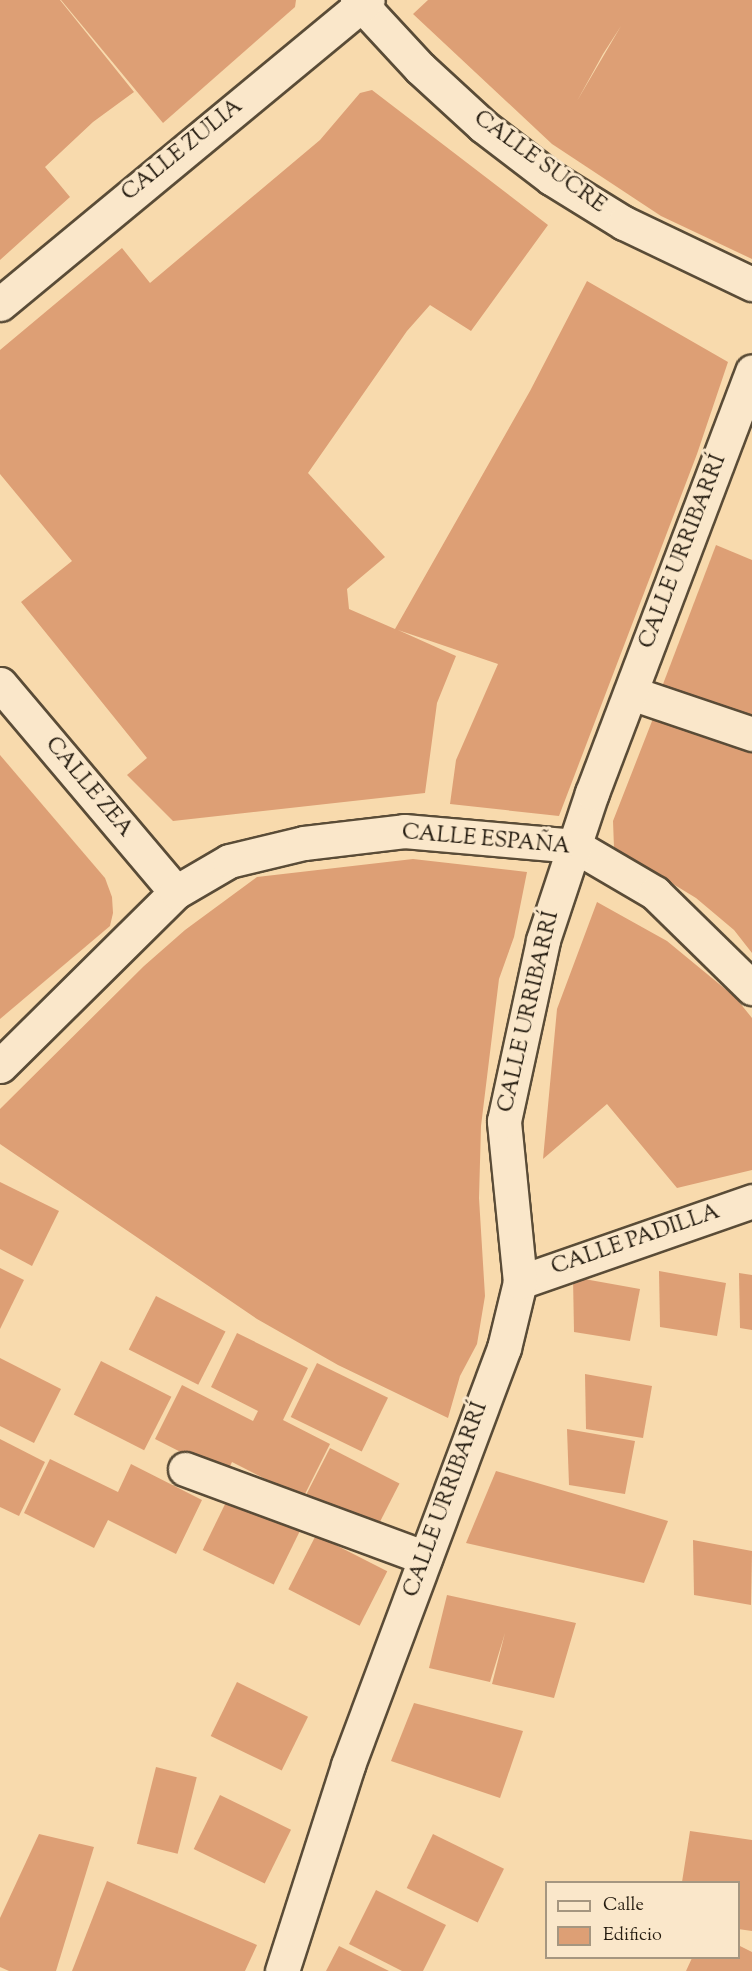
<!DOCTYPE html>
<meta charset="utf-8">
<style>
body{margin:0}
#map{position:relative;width:752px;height:1971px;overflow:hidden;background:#f8daad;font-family:"Sorts Mill Goudy",serif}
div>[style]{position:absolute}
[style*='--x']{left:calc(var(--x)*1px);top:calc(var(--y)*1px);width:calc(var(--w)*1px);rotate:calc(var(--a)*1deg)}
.building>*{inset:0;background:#dd9f75;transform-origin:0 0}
.roads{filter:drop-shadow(2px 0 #5a4c37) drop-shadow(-2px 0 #5a4c37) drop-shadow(0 2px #5a4c37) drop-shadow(0 -2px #5a4c37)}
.street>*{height:33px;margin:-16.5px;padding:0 16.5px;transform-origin:16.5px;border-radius:16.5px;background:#fae7ca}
span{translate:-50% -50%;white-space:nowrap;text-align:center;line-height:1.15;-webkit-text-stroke:6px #fae7ca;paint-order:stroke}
.street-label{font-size:22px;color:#251c10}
.legend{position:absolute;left:545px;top:1881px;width:195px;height:78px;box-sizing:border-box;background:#fae7ca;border:2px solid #a59680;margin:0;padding:8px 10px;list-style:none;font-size:18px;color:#251c10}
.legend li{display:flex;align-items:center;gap:12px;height:30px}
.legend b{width:30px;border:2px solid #a59680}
</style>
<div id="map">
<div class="building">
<div style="clip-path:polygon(0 0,60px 0,134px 92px,93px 122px,45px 167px,70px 197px,0 260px)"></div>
<div style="clip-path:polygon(61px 0,296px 0,295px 7px,163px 123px)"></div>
<div style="clip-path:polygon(evenodd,428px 0,752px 0,752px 259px,661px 216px,552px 144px,413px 14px,428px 0,621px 26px,577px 101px,603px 54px,621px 26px)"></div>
<div style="clip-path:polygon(372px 90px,548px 225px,471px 331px,430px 305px,407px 331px,308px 473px,385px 557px,347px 589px,349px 609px,395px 629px,530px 391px,587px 281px,728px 362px,697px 454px,559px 816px,450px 804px,456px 760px,498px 664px,398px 630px,456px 656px,437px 703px,425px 793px,173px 821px,127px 775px,147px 758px,21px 602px,72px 561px,0 474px,0 350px,122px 248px,150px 283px,320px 140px,360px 93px)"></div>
<div style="clip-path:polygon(716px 545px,752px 560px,752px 717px,660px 692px)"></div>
<div style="clip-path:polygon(654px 716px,752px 748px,752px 953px,734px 930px,696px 898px,614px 848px,613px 821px)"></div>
<div style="clip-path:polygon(0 755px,105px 878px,112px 897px,113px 913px,110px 926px,0 1019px)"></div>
<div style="clip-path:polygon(413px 859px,527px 872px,514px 937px,499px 979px,481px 1126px,479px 1198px,485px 1296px,477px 1344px,460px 1376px,448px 1418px,338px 1365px,257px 1319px,0 1144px,0 1109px,144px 966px,185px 930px,257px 877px)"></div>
<div style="clip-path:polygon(597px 902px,667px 941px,735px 997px,752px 1018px,752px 1170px,677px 1188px,607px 1104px,543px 1159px,557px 1009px)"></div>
<div style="clip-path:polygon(0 1182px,59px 1211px,32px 1266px,0 1249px)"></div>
<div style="clip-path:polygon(0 1268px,24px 1280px,0 1329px)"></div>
<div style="clip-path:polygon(659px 1271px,726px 1283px,717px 1336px,660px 1327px)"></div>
<div style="clip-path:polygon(739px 1273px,752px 1275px,752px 1330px,740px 1328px)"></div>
<div style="clip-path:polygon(573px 1277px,640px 1289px,630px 1341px,574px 1332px)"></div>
<div style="left:156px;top:1296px;width:78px;height:60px;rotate:27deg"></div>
<div style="clip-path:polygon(237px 1333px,308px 1368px,283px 1420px,330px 1444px,303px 1498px,232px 1462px,226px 1475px,155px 1439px,182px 1385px,253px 1421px,258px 1411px,211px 1387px)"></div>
<div style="clip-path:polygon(0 1358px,61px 1389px,34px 1443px,0 1426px)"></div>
<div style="left:101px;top:1361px;width:79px;height:60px;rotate:27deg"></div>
<div style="left:317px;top:1363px;width:79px;height:60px;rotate:26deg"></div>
<div style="clip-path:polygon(585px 1374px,652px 1386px,643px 1438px,586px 1429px)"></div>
<div style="clip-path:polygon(567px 1429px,635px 1441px,625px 1494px,569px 1485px)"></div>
<div style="clip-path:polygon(0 1439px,45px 1462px,19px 1516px,0 1507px)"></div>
<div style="left:330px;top:1448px;width:78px;height:60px;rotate:27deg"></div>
<div style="clip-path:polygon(50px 1459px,118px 1492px,131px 1464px,202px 1500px,176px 1554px,108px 1520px,94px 1548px,24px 1513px)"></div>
<div style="clip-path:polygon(496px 1471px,668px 1521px,644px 1583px,466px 1543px)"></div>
<div style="left:229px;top:1496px;width:79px;height:60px;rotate:26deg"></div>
<div style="left:316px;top:1535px;width:80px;height:61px;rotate:27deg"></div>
<div style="clip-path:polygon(693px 1540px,752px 1551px,751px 1605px,694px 1595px)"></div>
<div style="clip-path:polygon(447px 1595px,576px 1623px,554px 1698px,492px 1684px,505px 1633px,490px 1682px,429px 1668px)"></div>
<div style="left:237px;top:1682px;width:79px;height:60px;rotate:26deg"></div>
<div style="clip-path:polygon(414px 1703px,523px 1731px,500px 1798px,391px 1761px)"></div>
<div style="left:156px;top:1767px;width:42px;height:79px;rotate:14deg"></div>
<div style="left:220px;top:1795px;width:79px;height:60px;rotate:26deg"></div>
<div style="clip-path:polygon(690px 1831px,752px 1840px,752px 1931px,738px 1929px,738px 1882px,682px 1882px)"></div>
<div style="clip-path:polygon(39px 1834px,94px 1847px,56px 1971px,9px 1971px,0 1967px,0 1918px)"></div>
<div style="left:433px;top:1834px;width:79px;height:60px;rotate:26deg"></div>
<div style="clip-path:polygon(107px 1881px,257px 1945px,245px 1971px,72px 1971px)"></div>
<div style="clip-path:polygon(376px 1890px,446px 1925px,423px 1971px,402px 1971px,349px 1944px)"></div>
<div style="clip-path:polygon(738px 1945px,752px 1952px,752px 1971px,686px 1971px,692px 1958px,738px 1958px)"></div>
<div style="clip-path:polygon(339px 1946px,389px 1971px,326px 1971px)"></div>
</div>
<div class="roads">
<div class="street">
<div style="--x:357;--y:0;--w:93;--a:47.2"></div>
<div style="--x:420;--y:68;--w:86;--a:42.6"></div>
<div style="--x:483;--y:126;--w:86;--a:37.4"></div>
<div style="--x:551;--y:178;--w:86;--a:31.7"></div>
<div style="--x:624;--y:223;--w:142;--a:25.5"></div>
<div style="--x:0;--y:304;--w:477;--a:-39.6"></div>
<div style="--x:0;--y:684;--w:272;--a:49.8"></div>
<div style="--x:631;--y:693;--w:128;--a:18.7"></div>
<div style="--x:0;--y:1066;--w:247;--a:-44.7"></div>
<div style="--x:176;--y:892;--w:61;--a:-30.3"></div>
<div style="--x:229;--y:861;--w:77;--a:-13.5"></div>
<div style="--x:304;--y:843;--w:101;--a:-6.8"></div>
<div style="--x:404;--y:831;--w:172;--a:5"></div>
<div style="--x:575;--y:846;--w:93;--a:30.4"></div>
<div style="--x:655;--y:893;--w:136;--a:44.4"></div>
<div style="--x:520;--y:1282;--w:246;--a:-19.2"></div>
<div style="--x:185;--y:1469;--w:256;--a:20.3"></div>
<div style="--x:282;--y:1971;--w:216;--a:-72.2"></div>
<div style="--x:348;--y:1765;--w:445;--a:-69.5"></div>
<div style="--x:504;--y:1348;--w:68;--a:-76.4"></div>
<div style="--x:520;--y:1282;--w:162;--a:-95.7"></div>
<div style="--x:504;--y:1121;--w:185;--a:-77.8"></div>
<div style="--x:543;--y:940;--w:155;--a:-71.6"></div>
<div style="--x:592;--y:793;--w:451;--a:-69.2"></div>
</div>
</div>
<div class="street-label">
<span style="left:183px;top:151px;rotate:-39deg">CALLE ZULIA</span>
<span style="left:539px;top:163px;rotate:36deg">CALLE SUCRE</span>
<span style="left:684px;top:552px;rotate:-69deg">CALLE URRIBARRÍ</span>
<span style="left:88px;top:788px;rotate:50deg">CALLE ZEA</span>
<span style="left:486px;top:841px;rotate:5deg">CALLE ESPAÑA</span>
<span style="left:530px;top:1012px;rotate:-77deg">CALLE URRIBARRÍ</span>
<span style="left:636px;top:1241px;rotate:-19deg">CALLE PADILLA</span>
<span style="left:447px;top:1500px;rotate:-70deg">CALLE URRIBARRÍ</span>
</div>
<ul class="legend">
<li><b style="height:8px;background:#fae7ca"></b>Calle</li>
<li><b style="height:16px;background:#dd9f75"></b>Edificio</li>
</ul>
</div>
